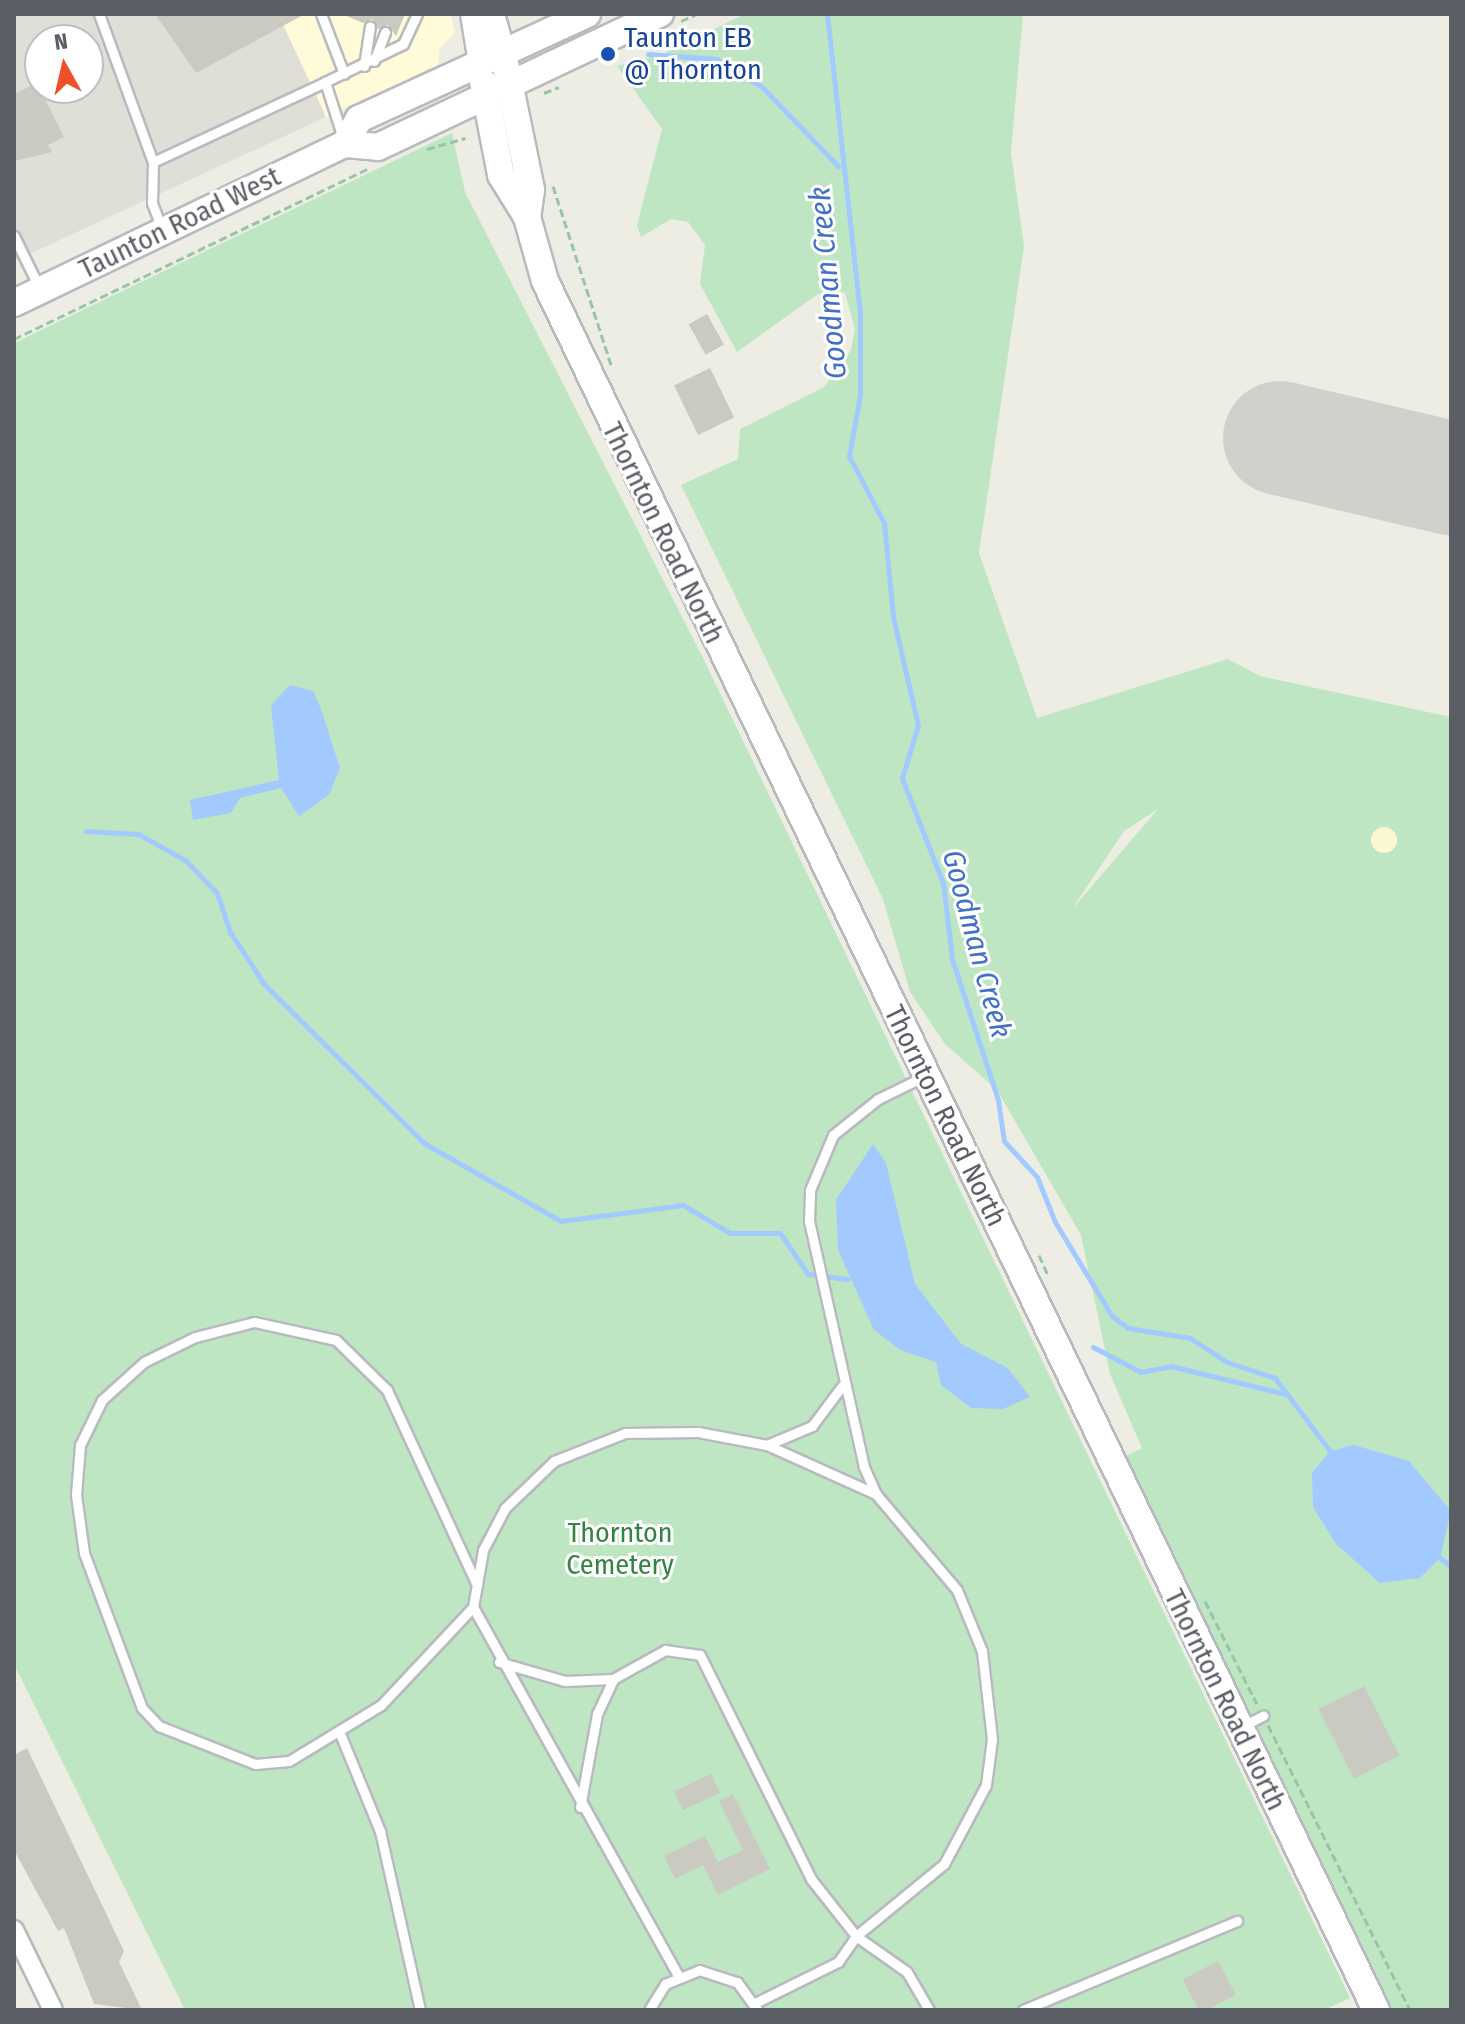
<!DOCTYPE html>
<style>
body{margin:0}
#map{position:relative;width:1465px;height:2024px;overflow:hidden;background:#eeede3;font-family:"Fira Sans Condensed",sans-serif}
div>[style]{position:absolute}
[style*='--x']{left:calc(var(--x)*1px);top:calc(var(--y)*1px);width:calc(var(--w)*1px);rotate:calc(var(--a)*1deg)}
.commercial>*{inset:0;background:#fffad7}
.industrial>*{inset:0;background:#dfded7}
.green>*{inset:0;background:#bee6c3}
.sand>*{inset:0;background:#fbf7d0}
.round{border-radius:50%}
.water>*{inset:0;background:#a2caff}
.stream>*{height:5px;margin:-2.5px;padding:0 2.5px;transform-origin:2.5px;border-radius:2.5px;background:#a2caff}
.runway>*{height:114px;margin:-57px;padding:0 57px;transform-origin:57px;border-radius:57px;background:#d1d1cc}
.building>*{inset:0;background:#cbcac2;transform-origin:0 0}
.path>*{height:3px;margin-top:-1.5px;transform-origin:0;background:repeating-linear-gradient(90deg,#96c5a9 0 8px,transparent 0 12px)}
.roads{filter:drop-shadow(2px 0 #b8babf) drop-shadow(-2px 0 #b8babf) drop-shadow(0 2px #b8babf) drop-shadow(0 -2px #b8babf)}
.service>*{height:9px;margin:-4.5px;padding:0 4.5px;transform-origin:4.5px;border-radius:4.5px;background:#fff}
.minor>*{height:18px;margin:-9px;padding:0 9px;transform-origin:9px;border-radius:9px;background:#fff}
.tertiary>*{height:24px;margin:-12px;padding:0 12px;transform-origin:12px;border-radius:12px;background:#fff}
.secondary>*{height:26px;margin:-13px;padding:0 13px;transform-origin:13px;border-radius:13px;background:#fff}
.dots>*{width:22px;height:22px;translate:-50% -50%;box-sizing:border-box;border:4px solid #fff;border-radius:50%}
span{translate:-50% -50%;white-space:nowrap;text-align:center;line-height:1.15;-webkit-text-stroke:6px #fff;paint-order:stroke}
.transit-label{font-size:28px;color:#164399}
.left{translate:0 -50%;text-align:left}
.street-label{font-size:28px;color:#5b5e64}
.park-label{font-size:28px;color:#328440}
.water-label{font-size:30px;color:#4171c6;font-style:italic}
.frame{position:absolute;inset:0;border:16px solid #5b5e64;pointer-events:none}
.north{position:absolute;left:24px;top:24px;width:80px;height:80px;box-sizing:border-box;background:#fff;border:2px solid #bdbfc1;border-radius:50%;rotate:352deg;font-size:22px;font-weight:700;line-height:32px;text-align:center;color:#5b5e64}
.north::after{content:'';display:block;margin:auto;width:28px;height:36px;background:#ee5129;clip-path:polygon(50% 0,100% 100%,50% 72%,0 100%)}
</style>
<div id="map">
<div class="commercial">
<div style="clip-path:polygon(278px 14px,450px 14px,455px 32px,439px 50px,438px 65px,326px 117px)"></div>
</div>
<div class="industrial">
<div style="clip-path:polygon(evenodd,14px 14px,278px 14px,326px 117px,14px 261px,14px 14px,40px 40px,88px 40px,88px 88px,40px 88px,40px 40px)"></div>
</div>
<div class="green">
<div style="clip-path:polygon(evenodd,745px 14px,1023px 14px,1011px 153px,1024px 246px,979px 553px,1037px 718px,1228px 659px,1260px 676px,1451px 717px,1451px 2010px,1391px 2010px,1126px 1456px,1142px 1448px,1110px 1374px,1081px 1235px,997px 1090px,945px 1044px,910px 992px,883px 899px,681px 485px,738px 459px,740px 429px,824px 387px,851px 350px,855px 329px,845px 293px,818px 294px,737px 352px,700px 284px,705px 245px,688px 222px,671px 219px,641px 237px,637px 225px,662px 129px,617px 66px,663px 54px,745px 14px,1158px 809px,1075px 906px,1074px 906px,1124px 831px,1158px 809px)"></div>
<div style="clip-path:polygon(452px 133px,465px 192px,703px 658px,1350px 1998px,1324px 2010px,185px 2010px,14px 1664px,14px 343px)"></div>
</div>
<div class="sand">
<div class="round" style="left:1371px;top:827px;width:26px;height:26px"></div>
</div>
<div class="water">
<div style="clip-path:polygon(290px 685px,313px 691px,321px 709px,340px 768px,329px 795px,299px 816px,281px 788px,240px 798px,231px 813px,193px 820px,190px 800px,279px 780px,271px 705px)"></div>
<div style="clip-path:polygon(873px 1144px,886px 1163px,915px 1284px,961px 1344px,1008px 1368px,1030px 1397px,1003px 1409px,971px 1408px,941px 1385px,936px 1362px,900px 1350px,874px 1330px,838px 1250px,836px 1200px)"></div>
<div style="clip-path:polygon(1354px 1445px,1409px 1461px,1451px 1511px,1440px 1558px,1420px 1578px,1380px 1583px,1336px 1544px,1313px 1507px,1312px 1473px,1330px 1451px)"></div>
</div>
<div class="stream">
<div style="--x:827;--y:14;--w:302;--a:83.7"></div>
<div style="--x:860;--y:314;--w:81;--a:90"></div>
<div style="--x:860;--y:395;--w:62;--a:100.2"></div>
<div style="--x:849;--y:456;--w:76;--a:62.4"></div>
<div style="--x:884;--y:523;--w:94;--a:84.5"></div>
<div style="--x:893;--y:617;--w:111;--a:77"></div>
<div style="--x:918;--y:725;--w:55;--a:106.8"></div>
<div style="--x:902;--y:778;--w:113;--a:68.7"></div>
<div style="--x:943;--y:883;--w:77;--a:83.2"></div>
<div style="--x:952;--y:959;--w:148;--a:71.9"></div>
<div style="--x:998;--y:1100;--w:41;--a:81.7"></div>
<div style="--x:1004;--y:1141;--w:49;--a:47.5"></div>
<div style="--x:1037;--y:1177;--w:48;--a:68.2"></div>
<div style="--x:1055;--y:1222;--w:110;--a:58.8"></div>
<div style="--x:1112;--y:1316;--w:20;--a:37"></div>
<div style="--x:1128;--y:1328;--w:63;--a:9.2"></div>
<div style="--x:1190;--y:1338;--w:44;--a:33"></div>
<div style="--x:1227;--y:1362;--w:51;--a:18.4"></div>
<div style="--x:1275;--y:1378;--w:91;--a:53"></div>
<div style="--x:648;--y:54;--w:68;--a:4.2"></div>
<div style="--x:716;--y:59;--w:54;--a:31.3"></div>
<div style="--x:762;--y:87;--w:110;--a:46.1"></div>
<div style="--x:86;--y:831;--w:52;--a:3.3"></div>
<div style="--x:138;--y:834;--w:54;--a:29"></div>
<div style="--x:185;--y:860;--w:46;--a:45.9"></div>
<div style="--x:217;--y:893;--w:41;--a:71.6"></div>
<div style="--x:230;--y:932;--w:62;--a:56.8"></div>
<div style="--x:264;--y:984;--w:226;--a:44.8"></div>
<div style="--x:424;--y:1143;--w:158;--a:29.7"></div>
<div style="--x:561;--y:1221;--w:123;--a:-7.5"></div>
<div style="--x:683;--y:1205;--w:55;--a:30.8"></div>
<div style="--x:730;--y:1233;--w:50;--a:0"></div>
<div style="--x:780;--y:1233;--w:50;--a:55.7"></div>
<div style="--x:808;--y:1274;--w:40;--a:7.1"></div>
<div style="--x:1093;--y:1347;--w:54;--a:27.5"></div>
<div style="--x:1141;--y:1372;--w:31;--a:-11"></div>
<div style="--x:1171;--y:1366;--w:117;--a:13.8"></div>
<div style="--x:1440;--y:1558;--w:14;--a:39"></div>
</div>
<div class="runway">
<div style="--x:1280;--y:438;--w:176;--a:13.2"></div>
</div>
<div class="building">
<div style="clip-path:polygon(155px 14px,305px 14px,196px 73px)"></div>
<div style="clip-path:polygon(342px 14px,405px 14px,396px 36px,388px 25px,378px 29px,372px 19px,363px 23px)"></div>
<div style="clip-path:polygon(37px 83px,64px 137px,48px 145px,52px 152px,14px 161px,14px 94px)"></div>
<div style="left:707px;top:314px;width:35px;height:21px;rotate:61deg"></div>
<div style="left:710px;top:368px;width:55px;height:40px;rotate:64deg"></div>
<div style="left:1364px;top:1686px;width:78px;height:51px;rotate:63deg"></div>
<div style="clip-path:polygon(27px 1748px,124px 1951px,119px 1962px,142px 2010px,94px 2004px,64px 1928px,58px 1931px,14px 1850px,14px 1755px)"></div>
<div style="left:711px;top:1774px;width:21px;height:41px;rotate:65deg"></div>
<div style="clip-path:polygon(733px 1794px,770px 1869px,718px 1895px,703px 1865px,675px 1879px,664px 1856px,705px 1836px,718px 1862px,743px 1850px,719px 1801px)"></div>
<div style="left:1218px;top:1961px;width:38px;height:40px;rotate:62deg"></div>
</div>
<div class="path">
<div style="--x:681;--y:21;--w:17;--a:-24"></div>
<div style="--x:544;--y:93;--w:16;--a:-22"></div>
<div style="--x:427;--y:149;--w:40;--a:-16"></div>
<div style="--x:553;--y:186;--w:188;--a:72"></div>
<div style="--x:14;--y:339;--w:392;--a:-25.7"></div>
<div style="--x:1039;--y:1255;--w:24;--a:66"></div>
<div style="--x:1205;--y:1601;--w:115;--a:63.2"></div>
<div style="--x:1268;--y:1725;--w:318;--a:63.5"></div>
</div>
<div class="roads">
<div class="service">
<div style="--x:99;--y:14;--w:158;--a:70"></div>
<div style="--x:153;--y:162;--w:41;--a:91.4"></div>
<div style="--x:152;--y:203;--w:30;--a:69"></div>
<div style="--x:321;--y:14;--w:64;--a:69"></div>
<div style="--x:374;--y:61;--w:31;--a:-69"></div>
<div style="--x:364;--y:66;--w:40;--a:-81.5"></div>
<div style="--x:343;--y:138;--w:59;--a:-107.8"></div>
<div style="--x:325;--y:82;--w:87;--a:-26"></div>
<div style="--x:403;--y:44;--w:33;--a:-65"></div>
<div style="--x:153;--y:162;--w:190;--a:-24.9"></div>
<div style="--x:14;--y:236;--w:57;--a:63.9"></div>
<div style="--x:767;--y:1445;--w:120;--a:24.2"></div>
<div style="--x:477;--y:1585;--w:215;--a:-114.8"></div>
<div style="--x:387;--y:1390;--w:71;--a:-135.6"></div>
<div style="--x:336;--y:1340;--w:84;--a:-167.6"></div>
<div style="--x:254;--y:1322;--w:61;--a:165.7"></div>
<div style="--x:195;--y:1337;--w:57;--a:153.9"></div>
<div style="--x:144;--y:1362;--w:57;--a:137.9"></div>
<div style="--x:102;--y:1400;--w:50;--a:116.1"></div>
<div style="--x:80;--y:1445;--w:50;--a:94.6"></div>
<div style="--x:76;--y:1495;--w:59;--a:82.1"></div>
<div style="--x:84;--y:1553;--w:165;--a:69.5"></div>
<div style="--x:142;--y:1708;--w:25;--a:47"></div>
<div style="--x:159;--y:1726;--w:103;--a:21.6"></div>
<div style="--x:255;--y:1764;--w:34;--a:-5"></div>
<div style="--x:289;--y:1761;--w:108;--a:-31.3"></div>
<div style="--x:381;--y:1705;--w:134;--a:-46.8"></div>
<div style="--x:473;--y:1607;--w:58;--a:-80"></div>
<div style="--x:483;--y:1550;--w:47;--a:-62.4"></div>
<div style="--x:505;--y:1508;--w:68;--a:-43.8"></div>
<div style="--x:554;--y:1461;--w:76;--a:-21.5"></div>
<div style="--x:625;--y:1433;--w:73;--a:-0.8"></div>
<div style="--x:698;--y:1432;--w:70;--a:10.7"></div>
<div style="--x:767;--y:1445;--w:49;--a:-22.9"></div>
<div style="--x:812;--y:1426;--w:50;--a:-53.1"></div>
<div style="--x:473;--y:1607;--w:422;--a:60.9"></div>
<div style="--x:499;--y:1662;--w:69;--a:16.1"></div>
<div style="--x:565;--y:1681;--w:48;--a:-2.4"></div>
<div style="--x:613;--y:1679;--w:60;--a:-29.1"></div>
<div style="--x:665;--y:1650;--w:35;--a:8"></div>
<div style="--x:700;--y:1655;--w:250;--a:63.6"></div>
<div style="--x:811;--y:1879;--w:73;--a:51.7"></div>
<div style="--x:856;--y:1936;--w:62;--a:35.2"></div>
<div style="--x:907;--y:1972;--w:44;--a:59.9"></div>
<div style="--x:1241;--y:1727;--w:25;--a:-27"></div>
<div style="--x:341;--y:1736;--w:103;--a:67.7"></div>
<div style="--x:380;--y:1831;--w:183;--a:77.4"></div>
<div style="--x:580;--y:1807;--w:95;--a:-79.6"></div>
<div style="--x:597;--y:1714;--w:38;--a:-65"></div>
<div style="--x:755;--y:2003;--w:93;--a:-26.3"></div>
<div style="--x:838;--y:1962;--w:32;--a:-55"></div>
<div style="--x:856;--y:1936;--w:114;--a:-39.3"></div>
<div style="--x:944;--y:1864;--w:89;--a:-62"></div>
<div style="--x:986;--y:1785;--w:46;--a:-82.6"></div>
<div style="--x:992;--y:1739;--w:89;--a:-96.5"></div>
<div style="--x:982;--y:1651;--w:66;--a:-112.3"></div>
<div style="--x:957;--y:1590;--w:126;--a:-130.2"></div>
<div style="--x:876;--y:1494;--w:30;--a:-114"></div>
<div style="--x:864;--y:1467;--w:252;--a:-102.6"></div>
<div style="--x:809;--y:1221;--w:31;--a:-88"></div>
<div style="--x:810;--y:1190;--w:60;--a:-67.3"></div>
<div style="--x:833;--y:1135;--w:58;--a:-38.7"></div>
<div style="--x:878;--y:1099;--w:50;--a:-26.1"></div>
<div style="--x:649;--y:2010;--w:31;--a:-58"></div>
<div style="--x:665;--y:1984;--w:37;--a:-22"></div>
<div style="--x:699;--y:1970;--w:40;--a:18"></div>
<div style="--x:737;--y:1982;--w:34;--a:54"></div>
<div style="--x:1023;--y:2010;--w:232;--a:-22.6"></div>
</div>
<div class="minor">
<div style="--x:14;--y:1930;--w:89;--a:64"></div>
</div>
<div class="tertiary">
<div style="--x:473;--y:14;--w:50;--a:80.7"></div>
<div style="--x:492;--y:14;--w:41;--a:74.2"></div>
</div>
<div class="secondary">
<div style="--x:503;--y:53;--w:140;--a:78.4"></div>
<div style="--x:531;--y:190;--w:27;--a:98"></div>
<div style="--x:527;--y:217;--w:66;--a:74.3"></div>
<div style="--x:545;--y:281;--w:1918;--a:64.33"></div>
<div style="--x:483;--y:82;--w:95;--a:79"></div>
<div style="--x:501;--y:175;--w:49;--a:58.2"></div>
<div style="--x:345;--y:144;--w:29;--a:-61"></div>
<div style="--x:359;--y:119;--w:251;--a:-24.7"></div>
<div style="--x:14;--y:303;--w:367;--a:-25.7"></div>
<div style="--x:345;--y:144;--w:33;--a:5"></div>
<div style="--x:378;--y:147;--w:312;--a:-25.3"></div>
</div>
</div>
<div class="dots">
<div style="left:608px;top:54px;background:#1a4fb4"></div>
</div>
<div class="transit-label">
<span class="left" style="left:624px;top:54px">Taunton EB<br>@ Thornton</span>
</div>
<div class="street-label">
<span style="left:180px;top:223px;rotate:-26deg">Taunton Road West</span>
<span style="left:663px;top:533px;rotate:64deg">Thornton Road North</span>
<span style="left:945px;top:1116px;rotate:64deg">Thornton Road North</span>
<span style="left:1225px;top:1700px;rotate:64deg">Thornton Road North</span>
</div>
<div class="park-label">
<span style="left:620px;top:1549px">Thornton<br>Cemetery</span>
</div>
<div class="water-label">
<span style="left:828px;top:283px;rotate:-95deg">Goodman Creek</span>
<span style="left:977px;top:944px;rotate:75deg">Goodman Creek</span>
</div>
<div class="frame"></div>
<div class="north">N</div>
</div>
